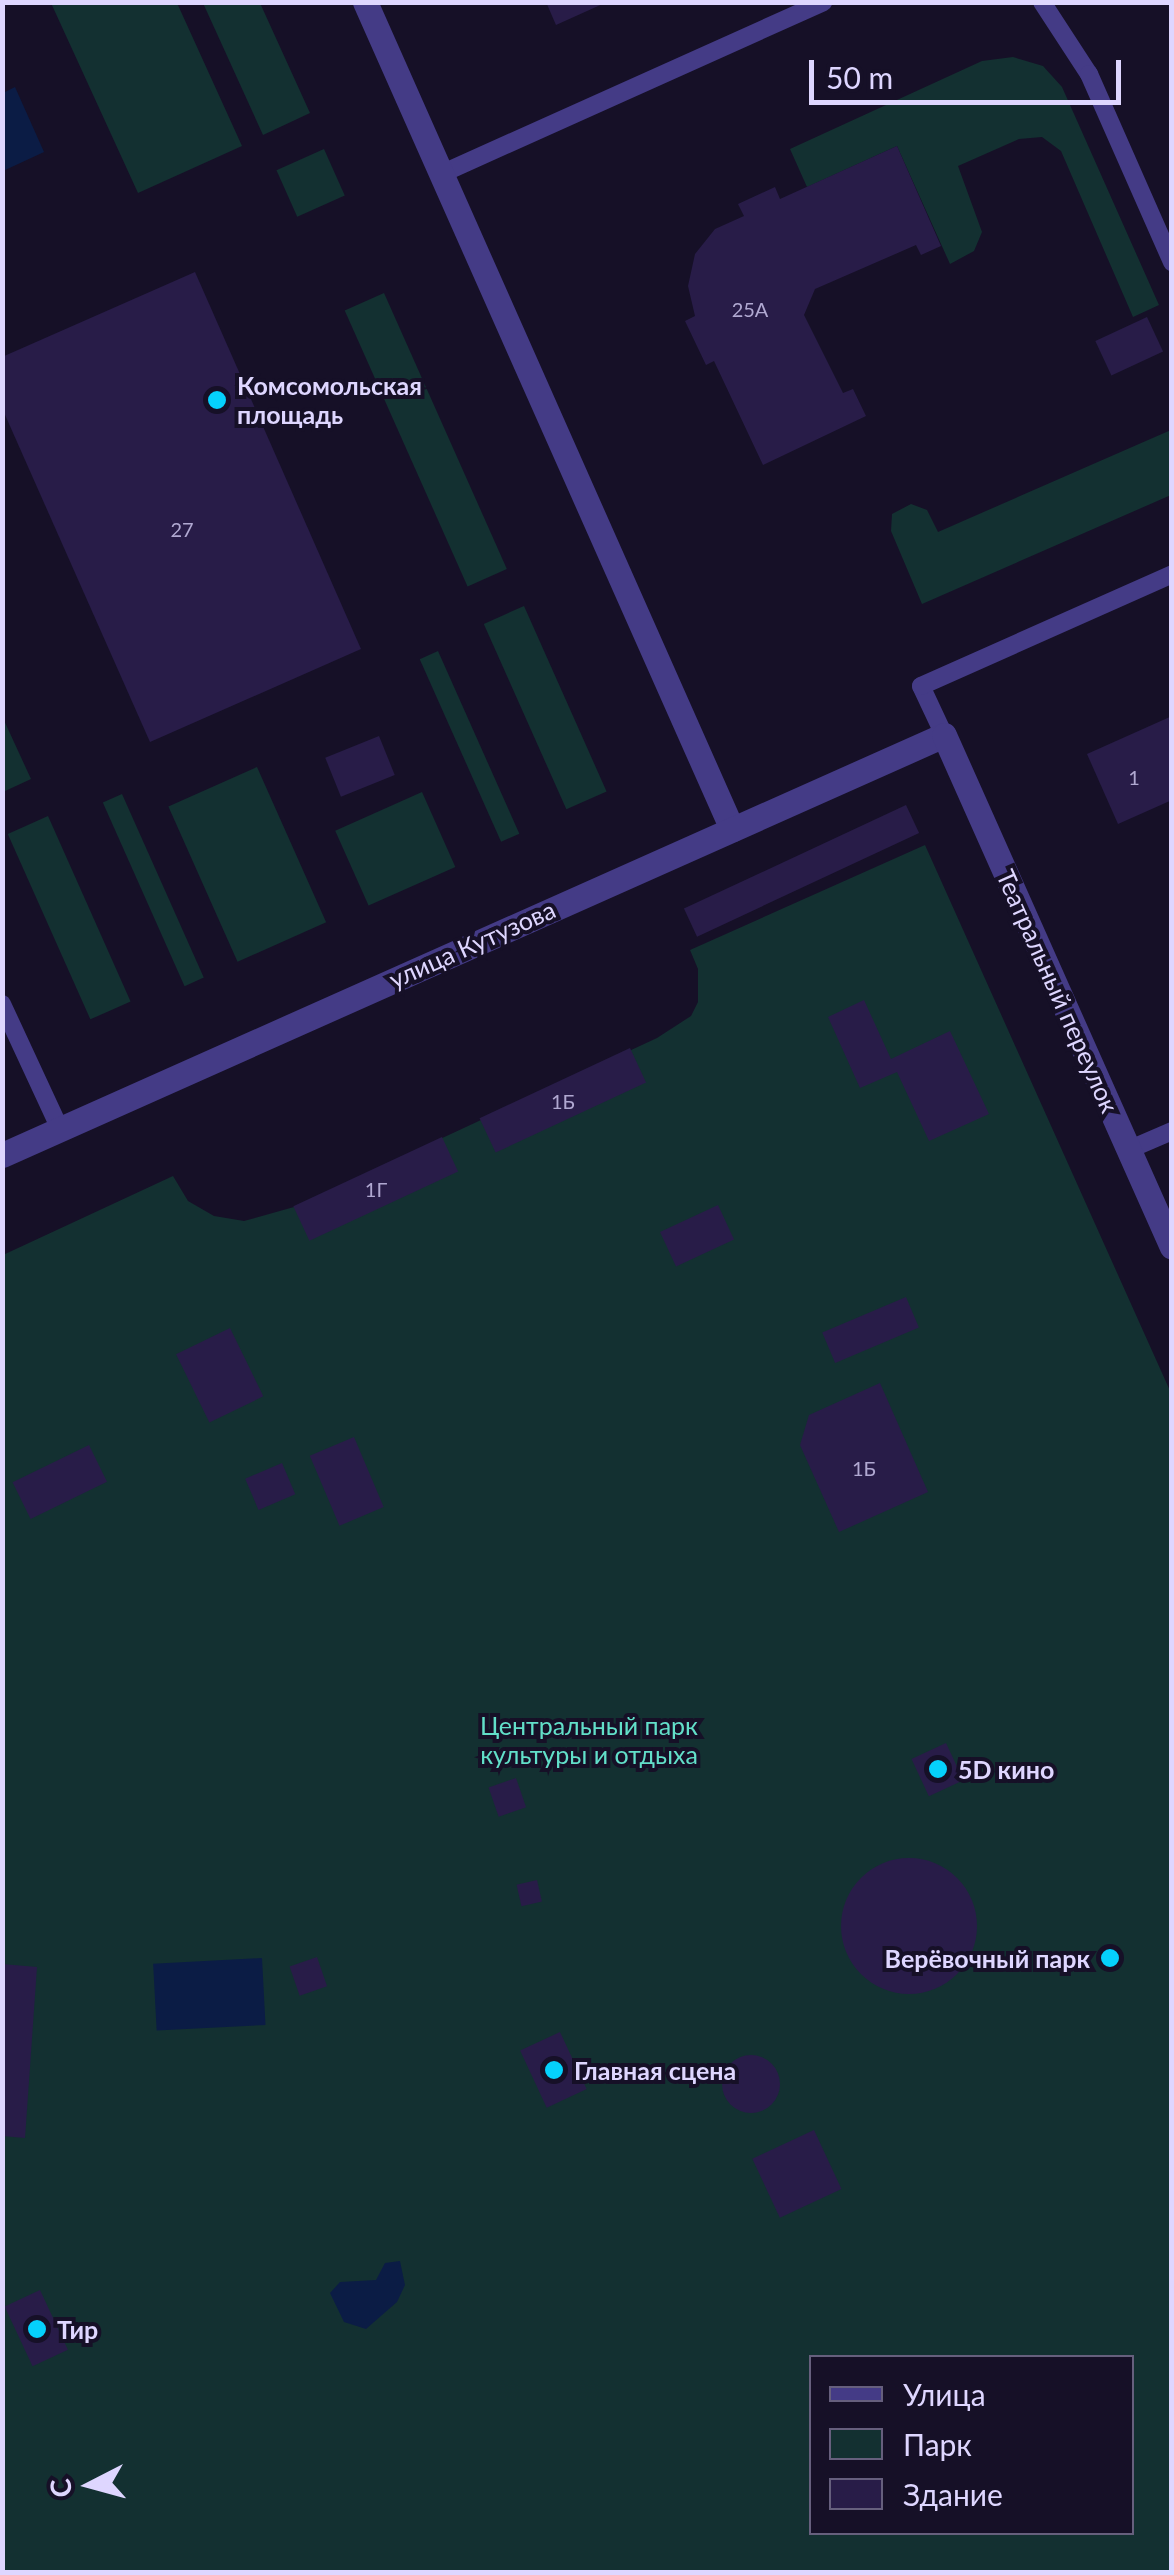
<!DOCTYPE html>
<meta charset="utf-8">
<style>
body{margin:0}
#map{position:relative;width:1174px;height:2575px;overflow:hidden;background:#161027;font-family:Lato,sans-serif}
div>[style]{position:absolute}
[style*='--x']{left:calc(var(--x)*1px);top:calc(var(--y)*1px);width:calc(var(--w)*1px);rotate:calc(var(--a)*1deg)}
.green>*{inset:0;background:#133031;transform-origin:0 0}
.water>*{inset:0;background:#0b1c45;transform-origin:0 0}
.building>*{inset:0;background:#281c48;transform-origin:0 0}
.round{border-radius:50%}
.service>*{height:18px;margin:-9px;padding:0 9px;transform-origin:9px;border-radius:9px;background:#443b86}
.minor>*{height:25px;margin:-12.5px;padding:0 12.5px;transform-origin:12.5px;border-radius:12.5px;background:#443b86}
.dots>*{width:28px;height:28px;translate:-50% -50%;box-sizing:border-box;border:5px solid #161027;border-radius:50%}
span{translate:-50% -50%;white-space:nowrap;text-align:center;line-height:1.15;-webkit-text-stroke:8px #161027;paint-order:stroke}
.number-label{font-size:20px;color:#b0a8d1}
.number-label span{-webkit-text-stroke-width:0}
.poi-label{font-size:25px;color:#ded6ff;font-weight:700}
.left{translate:0 -50%;text-align:left}
.right{translate:-100% -50%;text-align:right}
.street-label{font-size:25px;color:#ded6ff}
.park-label{font-size:25px;color:#62dfc9}
.frame{position:absolute;inset:0;border:5px solid #ded6ff;pointer-events:none}
.legend{position:absolute;left:809px;top:2355px;width:325px;height:180px;box-sizing:border-box;background:#161027;border:2px solid #665f7d;margin:0;padding:12px 18px;list-style:none;font-size:30px;color:#ded6ff}
.legend li{display:flex;align-items:center;gap:20px;height:50px}
.legend b{width:50px;border:2px solid #665f7d}
.north{position:absolute;left:40px;top:2435px;width:100px;height:100px;-webkit-text-stroke:8px #161027;paint-order:stroke;rotate:264deg;font-size:28px;font-weight:700;line-height:40px;text-align:center;color:#ded6ff}
.north::after{content:'';display:block;margin:auto;width:35px;height:45px;background:#ded6ff;clip-path:polygon(50% 0,100% 100%,50% 72%,0 100%)}
.scale{position:absolute;left:809px;top:60px;width:312px;height:45px;box-sizing:border-box;border:5px solid #ded6ff;border-top:0;padding-left:12px;font-size:30px;line-height:35px;white-space:nowrap;color:#ded6ff;-webkit-text-stroke:8px #161027;paint-order:stroke}
</style>
<div id="map">
<div class="green">
<div style="clip-path:polygon(51px 3px,177px 3px,242px 146px,138px 193px)"></div>
<div style="clip-path:polygon(203px 3px,260px 3px,310px 113px,263px 135px)"></div>
<div style="clip-path:polygon(1013px 57px,1043px 66px,1062px 87px,1159px 305px,1133px 317px,1061px 151px,1042px 137px,1019px 139px,958px 166px,982px 232px,974px 251px,950px 264px,897px 146px,807px 187px,790px 149px,982px 61px)"></div>
<div style="left:324px;top:149px;width:51px;height:52px;rotate:66deg"></div>
<div style="left:384px;top:293px;width:302px;height:43px;rotate:66deg"></div>
<div style="clip-path:polygon(1171px 430px,1171px 495px,922px 604px,891px 531px,892px 514px,911px 504px,927px 510px,938px 532px)"></div>
<div style="left:524px;top:606px;width:203px;height:44px;rotate:66deg"></div>
<div style="left:438px;top:651px;width:200px;height:20px;rotate:66deg"></div>
<div style="clip-path:polygon(2px 716px,31px 779px,3px 792px,2px 792px)"></div>
<div style="left:257px;top:767px;width:170px;height:97px;rotate:66deg"></div>
<div style="left:422px;top:792px;width:82px;height:95px;rotate:66deg"></div>
<div style="left:122px;top:794px;width:201px;height:21px;rotate:66deg"></div>
<div style="left:48px;top:816px;width:203px;height:44px;rotate:66deg"></div>
<div style="clip-path:polygon(evenodd,925px 845px,1171px 1393px,1171px 2572px,3px 2572px,3px 1255px,173px 1176px,188px 1201px,214px 1216px,244px 1221px,294px 1207px,657px 1038px,691px 1016px,698px 1002px,698px 969px,690px 950px,925px 845px,812px 2358px,1132px 2358px,1132px 2532px,812px 2532px,812px 2358px)"></div>
</div>
<div class="water">
<div style="clip-path:polygon(15px 87px,44px 152px,3px 171px,3px 93px)"></div>
<div style="left:262px;top:1958px;width:67px;height:109px;rotate:87deg"></div>
<div style="clip-path:polygon(400px 2261px,405px 2285px,397px 2302px,366px 2329px,344px 2322px,330px 2293px,340px 2282px,376px 2280px,385px 2263px)"></div>
</div>
<div class="building">
<div style="clip-path:polygon(546px 2px,607px 2px,556px 25px)"></div>
<div style="clip-path:polygon(897px 146px,941px 246px,921px 255px,916px 245px,815px 289px,804px 315px,843px 393px,853px 389px,866px 416px,763px 465px,714px 361px,706px 365px,685px 321px,695px 316px,688px 286px,695px 254px,715px 229px,744px 216px,738px 204px,775px 187px,780px 199px)"></div>
<div style="clip-path:polygon(195px 272px,361px 649px,150px 742px,2px 408px,2px 357px)"></div>
<div style="left:1147px;top:317px;width:38px;height:57px;rotate:65deg"></div>
<div style="clip-path:polygon(1172px 716px,1172px 800px,1118px 824px,1087px 754px)"></div>
<div style="left:379px;top:736px;width:42px;height:58px;rotate:68deg"></div>
<div style="left:906px;top:805px;width:31px;height:245px;rotate:65deg"></div>
<div style="clip-path:polygon(864px 1000px,891px 1059px,950px 1031px,989px 1114px,929px 1141px,897px 1072px,860px 1088px,828px 1017px)"></div>
<div style="left:630px;top:1048px;width:38px;height:166px;rotate:65deg"></div>
<div style="left:442px;top:1137px;width:38px;height:164px;rotate:65deg"></div>
<div style="left:718px;top:1205px;width:38px;height:64px;rotate:65deg"></div>
<div style="left:906px;top:1297px;width:33px;height:91px;rotate:67deg"></div>
<div style="left:230px;top:1328px;width:76px;height:60px;rotate:64deg"></div>
<div style="clip-path:polygon(880px 1383px,928px 1492px,839px 1532px,800px 1445px,809px 1415px)"></div>
<div style="left:354px;top:1437px;width:76px;height:48px;rotate:67deg"></div>
<div style="left:89px;top:1445px;width:41px;height:85px;rotate:64deg"></div>
<div style="left:282px;top:1463px;width:34px;height:40px;rotate:67deg"></div>
<div style="left:946px;top:1743px;width:41px;height:38px;rotate:65deg"></div>
<div style="left:516px;top:1778px;width:31px;height:29px;rotate:71deg"></div>
<div class="round" style="left:841px;top:1858px;width:136px;height:136px"></div>
<div style="left:537px;top:1880px;width:22px;height:21px;rotate:77deg"></div>
<div style="left:317px;top:1957px;width:31px;height:29px;rotate:71deg"></div>
<div style="clip-path:polygon(2px 1964px,37px 1967px,25px 2138px,2px 2136px)"></div>
<div style="left:560px;top:2032px;width:63px;height:44px;rotate:65deg"></div>
<div class="round" style="left:722px;top:2055px;width:58px;height:58px"></div>
<div style="left:814px;top:2130px;width:65px;height:68px;rotate:65deg"></div>
<div style="left:40px;top:2290px;width:66px;height:39px;rotate:65deg"></div>
</div>
<div class="service">
<div style="--x:1042;--y:2;--w:86;--a:56.9"></div>
<div style="--x:1089;--y:74;--w:206;--a:66.2"></div>
<div style="--x:441;--y:174;--w:419;--a:-24.2"></div>
<div style="--x:944;--y:735;--w:54;--a:-115.1"></div>
<div style="--x:921;--y:686;--w:275;--a:-24"></div>
<div style="--x:2;--y:1004;--w:138;--a:65.1"></div>
<div style="--x:1128;--y:1150;--w:48;--a:-23.4"></div>
</div>
<div class="minor">
<div style="--x:365;--y:2;--w:905;--a:66.07"></div>
<div style="--x:2;--y:1155;--w:1031;--a:-24.03"></div>
<div style="--x:944;--y:735;--w:560;--a:66"></div>
</div>
<div class="dots">
<div style="left:217px;top:400px;background:#05d1fc"></div>
<div style="left:938px;top:1769px;background:#05d1fc"></div>
<div style="left:1110px;top:1958px;background:#05d1fc"></div>
<div style="left:554px;top:2070px;background:#05d1fc"></div>
<div style="left:37px;top:2329px;background:#05d1fc"></div>
</div>
<div class="number-label">
<span style="left:750px;top:309px">25А</span>
<span style="left:182px;top:529px">27</span>
<span style="left:1134px;top:777px">1</span>
<span style="left:563px;top:1101px">1Б</span>
<span style="left:376px;top:1189px">1Г</span>
<span style="left:864px;top:1468px">1Б</span>
</div>
<div class="poi-label">
<span class="left" style="left:237px;top:400px">Комсомольская<br>площадь</span>
<span class="left" style="left:958px;top:1769px">5D кино</span>
<span class="right" style="left:1090px;top:1958px">Верёвочный парк</span>
<span class="left" style="left:574px;top:2070px">Главная сцена</span>
<span class="left" style="left:57px;top:2329px">Тир</span>
</div>
<div class="street-label">
<span style="left:472px;top:944px;rotate:-24deg">улица Кутузова</span>
<span style="left:1058px;top:991px;rotate:66deg">Театральный переулок</span>
</div>
<div class="park-label">
<span style="left:589px;top:1740px">Центральный парк<br>культуры и отдыха</span>
</div>
<div class="frame"></div>
<ul class="legend">
<li><b style="height:12px;background:#443b86"></b>Улица</li>
<li><b style="height:28px;background:#133031"></b>Парк</li>
<li><b style="height:28px;background:#281c48"></b>Здание</li>
</ul>
<div class="north">С</div>
<div class="scale">50 m</div>
</div>
